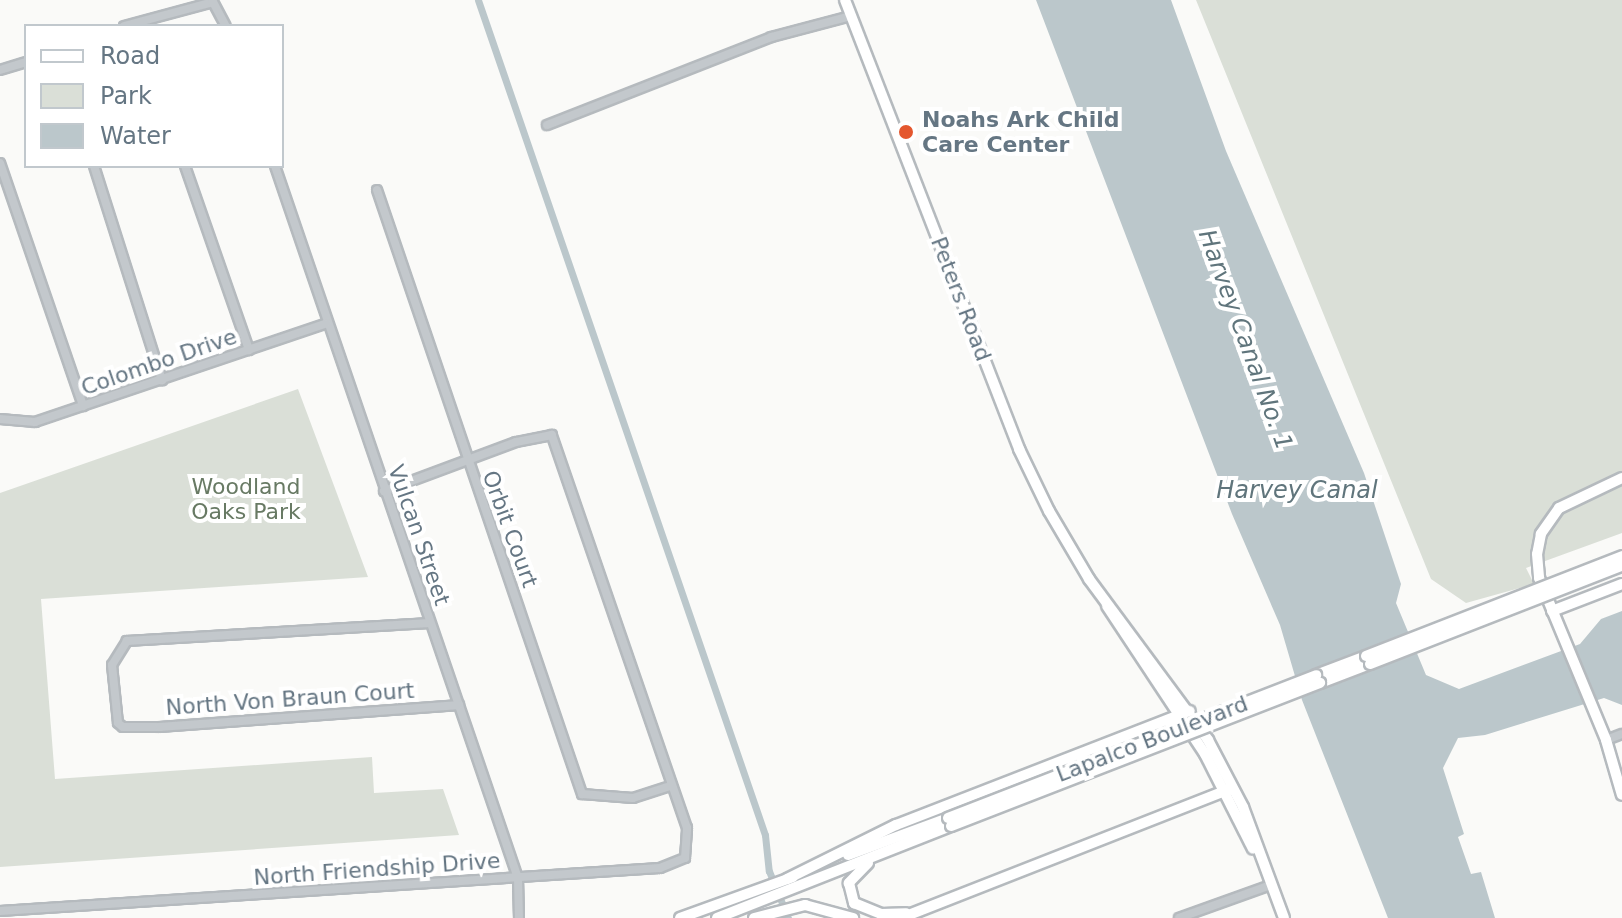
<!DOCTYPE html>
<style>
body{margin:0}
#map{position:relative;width:1622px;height:918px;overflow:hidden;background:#fafaf8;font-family:"DejaVu Sans",sans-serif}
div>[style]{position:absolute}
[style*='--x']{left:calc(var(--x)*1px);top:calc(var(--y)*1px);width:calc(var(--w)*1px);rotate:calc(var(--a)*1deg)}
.green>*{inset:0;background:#dadfd7}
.water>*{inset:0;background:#bbc7cb}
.canal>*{height:7px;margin:-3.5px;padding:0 3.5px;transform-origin:3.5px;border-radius:3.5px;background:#bbc7cb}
.roads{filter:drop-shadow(2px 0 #b5babe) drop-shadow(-2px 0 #b5babe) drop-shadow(0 2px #b5babe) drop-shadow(0 -2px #b5babe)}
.minor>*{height:8px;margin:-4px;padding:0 4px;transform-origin:4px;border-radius:4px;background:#c3c8cc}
.major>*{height:10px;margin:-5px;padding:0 5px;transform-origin:5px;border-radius:5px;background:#fff}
.bridges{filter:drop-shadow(2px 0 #b5babe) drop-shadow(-2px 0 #b5babe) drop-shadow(0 2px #b5babe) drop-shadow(0 -2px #b5babe)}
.major-bridge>*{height:10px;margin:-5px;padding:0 5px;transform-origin:5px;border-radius:5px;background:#fff}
.dots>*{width:22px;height:22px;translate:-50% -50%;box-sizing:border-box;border:4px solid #fff;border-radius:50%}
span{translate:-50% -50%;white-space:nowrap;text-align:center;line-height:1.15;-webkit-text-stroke:8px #fff;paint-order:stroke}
.poi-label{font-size:22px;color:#657683;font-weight:700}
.left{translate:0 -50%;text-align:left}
.street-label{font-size:22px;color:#657683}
.park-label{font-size:22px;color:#687a64}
.water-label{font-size:24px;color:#60757c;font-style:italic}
.legend{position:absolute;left:24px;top:24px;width:260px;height:144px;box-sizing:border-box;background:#fff;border:2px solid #c1c8cd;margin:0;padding:10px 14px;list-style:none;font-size:24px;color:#657683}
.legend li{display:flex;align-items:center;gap:16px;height:40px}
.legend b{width:40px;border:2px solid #c1c8cd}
</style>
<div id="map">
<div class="green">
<div style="clip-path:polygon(1196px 0,1622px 0,1622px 533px,1526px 568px,1534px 584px,1466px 603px,1431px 579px)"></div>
<div style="clip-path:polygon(298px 389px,368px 577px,41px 599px,55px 779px,372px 757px,374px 793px,443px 789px,459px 835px,0 867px,0 493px)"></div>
</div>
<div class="water">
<div style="clip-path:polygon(1036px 0,1171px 0,1226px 151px,1364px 473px,1401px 584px,1396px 603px,1426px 675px,1459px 689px,1580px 644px,1601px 619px,1622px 611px,1622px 705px,1604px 698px,1485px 735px,1458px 738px,1443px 768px,1464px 834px,1458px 837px,1471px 874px,1481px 872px,1495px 918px,1388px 918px,1302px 700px,1280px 625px,1232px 514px)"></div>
</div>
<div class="canal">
<div style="--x:478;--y:0;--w:883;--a:71.03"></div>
<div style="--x:765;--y:835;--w:36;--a:84"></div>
<div style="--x:769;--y:871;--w:51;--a:68"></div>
</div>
<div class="roads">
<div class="minor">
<div style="--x:124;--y:26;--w:92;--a:-15.1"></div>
<div style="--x:213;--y:2;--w:27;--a:62"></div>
<div style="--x:0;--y:70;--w:27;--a:-17"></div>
<div style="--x:547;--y:125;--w:241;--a:-21.4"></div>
<div style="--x:771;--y:37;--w:83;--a:-14.7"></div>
<div style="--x:0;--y:163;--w:257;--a:71.1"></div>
<div style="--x:94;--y:166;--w:225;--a:72.4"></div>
<div style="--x:185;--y:166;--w:195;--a:70.8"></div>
<div style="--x:275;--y:166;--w:752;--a:71.16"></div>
<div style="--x:518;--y:878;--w:40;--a:88.6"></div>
<div style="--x:377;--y:190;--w:638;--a:71.25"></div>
<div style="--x:582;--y:794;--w:51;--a:4.5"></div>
<div style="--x:633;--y:798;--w:39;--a:-18"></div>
<div style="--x:0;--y:419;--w:35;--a:5"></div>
<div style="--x:35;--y:422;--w:308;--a:-18.7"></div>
<div style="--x:430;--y:623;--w:304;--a:176.6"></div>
<div style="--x:127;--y:641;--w:28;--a:122"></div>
<div style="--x:112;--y:665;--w:58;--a:84.1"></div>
<div style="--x:118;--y:723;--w:6;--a:39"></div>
<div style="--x:123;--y:727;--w:37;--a:0"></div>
<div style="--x:160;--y:727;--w:300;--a:-4.2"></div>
<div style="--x:1606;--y:740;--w:17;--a:-21"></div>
<div style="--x:0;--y:911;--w:661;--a:-3.73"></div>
<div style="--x:660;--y:868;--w:27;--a:-22"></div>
<div style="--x:685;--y:858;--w:30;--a:-86"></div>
<div style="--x:687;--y:828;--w:416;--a:-109"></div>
<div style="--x:552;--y:435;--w:37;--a:169"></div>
<div style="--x:516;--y:442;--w:141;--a:159.6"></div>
<div style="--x:1179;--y:918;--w:95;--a:-19.8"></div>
</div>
<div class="major">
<div style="--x:845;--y:0;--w:482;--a:68.8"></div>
<div style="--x:1019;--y:449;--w:69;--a:64.2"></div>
<div style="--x:1049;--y:511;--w:79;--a:59.5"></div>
<div style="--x:1089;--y:579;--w:200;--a:53.5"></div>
<div style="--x:1208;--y:740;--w:76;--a:62.4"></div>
<div style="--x:1243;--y:807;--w:118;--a:69.7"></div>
<div style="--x:1622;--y:478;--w:70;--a:154.5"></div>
<div style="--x:1559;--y:508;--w:32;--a:125"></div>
<div style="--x:1541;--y:534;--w:20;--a:101"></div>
<div style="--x:1537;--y:554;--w:24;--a:85"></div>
<div style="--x:1539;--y:578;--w:175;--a:67.5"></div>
<div style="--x:1606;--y:740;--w:57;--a:73.8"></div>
<div style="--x:1107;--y:606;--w:178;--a:56.5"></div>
<div style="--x:1205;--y:754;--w:106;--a:63.2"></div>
<div style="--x:1552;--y:611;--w:75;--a:-21.1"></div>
<div style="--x:1316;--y:675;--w:53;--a:-20.8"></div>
<div style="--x:1320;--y:683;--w:53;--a:-20.8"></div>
<div style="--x:848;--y:855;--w:107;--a:-20.3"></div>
<div style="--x:868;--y:863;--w:28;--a:134"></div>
<div style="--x:849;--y:883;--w:21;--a:76"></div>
<div style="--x:854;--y:903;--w:29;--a:22"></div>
<div style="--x:881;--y:914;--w:25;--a:-2"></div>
<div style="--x:787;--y:879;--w:122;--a:-26.4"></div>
<div style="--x:896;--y:825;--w:315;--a:-21.2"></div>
<div style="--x:680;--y:918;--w:120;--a:-19.9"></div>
<div style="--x:717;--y:918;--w:251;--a:-21.5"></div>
<div style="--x:754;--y:918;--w:53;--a:-14.3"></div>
<div style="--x:805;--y:905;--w:50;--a:15.2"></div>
<div style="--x:901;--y:918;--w:356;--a:-21.4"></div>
</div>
</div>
<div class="bridges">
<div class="major-bridge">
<div style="--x:1366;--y:656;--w:275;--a:-21.3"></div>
<div style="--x:1370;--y:664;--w:270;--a:-21.3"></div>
<div style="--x:948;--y:818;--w:395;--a:-21.2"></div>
<div style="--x:951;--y:826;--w:396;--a:-21.2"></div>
</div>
</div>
<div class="dots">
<div style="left:906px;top:132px;background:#e4572e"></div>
</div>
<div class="poi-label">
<span class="left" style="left:922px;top:132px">Noahs Ark Child<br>Care Center</span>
</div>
<div class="street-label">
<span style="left:961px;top:299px;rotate:69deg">Peters Road</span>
<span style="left:159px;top:362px;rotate:-19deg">Colombo Drive</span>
<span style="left:510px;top:529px;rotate:70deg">Orbit Court</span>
<span style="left:419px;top:535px;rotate:71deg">Vulcan Street</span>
<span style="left:290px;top:699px;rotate:-4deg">North Von Braun Court</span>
<span style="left:1152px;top:739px;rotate:-21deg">Lapalco Boulevard</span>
<span style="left:377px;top:869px;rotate:-4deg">North Friendship Drive</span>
</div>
<div class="park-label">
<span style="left:246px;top:499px">Woodland<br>Oaks Park</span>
</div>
<div class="water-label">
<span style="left:1245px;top:340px;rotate:70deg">Harvey Canal No. 1</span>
<span style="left:1297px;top:491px">Harvey Canal</span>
</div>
<ul class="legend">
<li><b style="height:10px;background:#fff"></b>Road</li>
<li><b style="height:22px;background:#dadfd7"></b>Park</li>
<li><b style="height:22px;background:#bbc7cb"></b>Water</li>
</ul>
</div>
